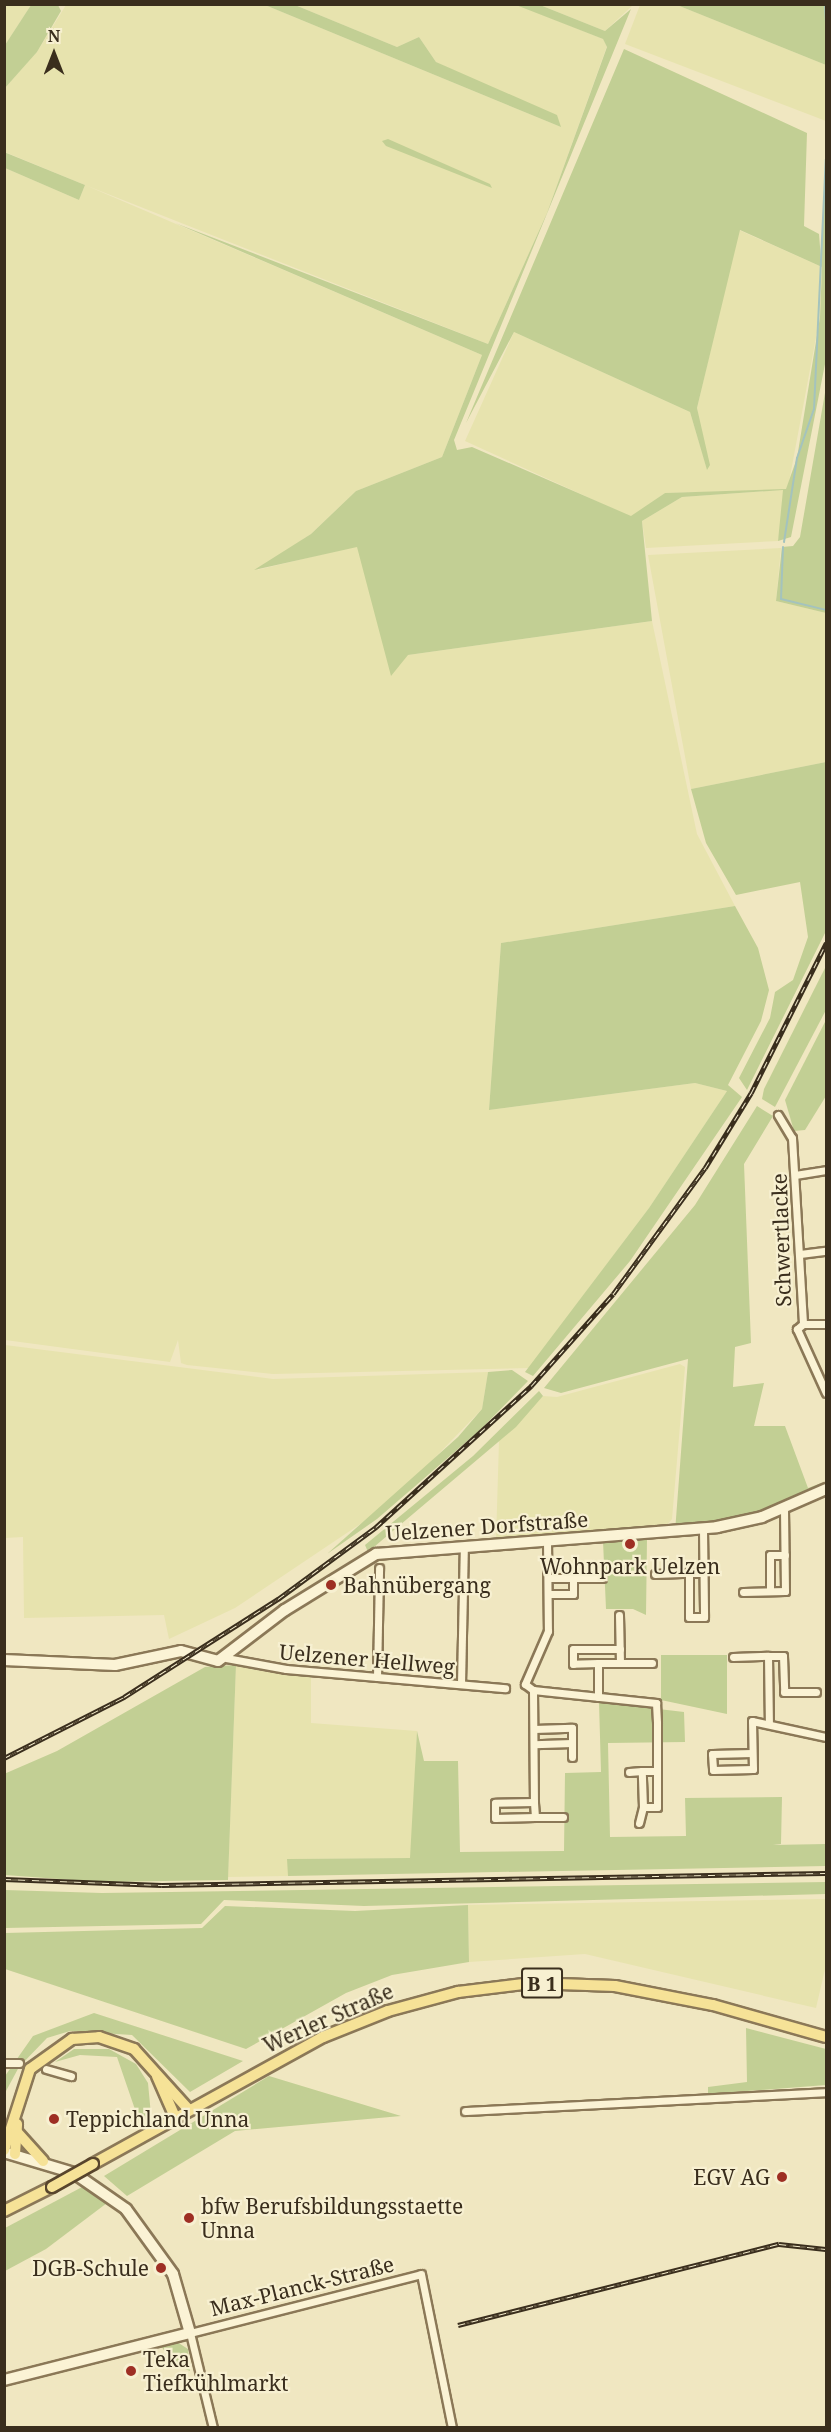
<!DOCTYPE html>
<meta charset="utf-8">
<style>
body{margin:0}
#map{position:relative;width:831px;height:2432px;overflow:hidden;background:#f0e7c1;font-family:"Noto Serif",serif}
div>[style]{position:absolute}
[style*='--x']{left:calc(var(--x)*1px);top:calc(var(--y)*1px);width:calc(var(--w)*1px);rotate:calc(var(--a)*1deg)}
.farmland>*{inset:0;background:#e7e3ae}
.green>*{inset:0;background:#c2cf94}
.stream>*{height:2px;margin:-1px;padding:0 1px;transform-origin:1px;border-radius:1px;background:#a4c3bd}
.roads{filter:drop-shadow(2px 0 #8b7857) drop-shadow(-2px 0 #8b7857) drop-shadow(0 2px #8b7857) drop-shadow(0 -2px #8b7857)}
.street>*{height:7px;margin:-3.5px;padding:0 3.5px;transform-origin:3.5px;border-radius:3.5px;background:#fbf3d5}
.secondary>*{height:10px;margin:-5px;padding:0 5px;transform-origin:5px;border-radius:5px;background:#fbf3d5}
.primary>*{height:10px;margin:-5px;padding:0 5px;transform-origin:5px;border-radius:5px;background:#f6e297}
.rail>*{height:4.5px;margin-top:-2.25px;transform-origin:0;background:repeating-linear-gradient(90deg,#f7f0d1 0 7px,#3a2e1d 0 14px);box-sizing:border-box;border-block:2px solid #3a2e1d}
.bridges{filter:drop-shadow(2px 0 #58452c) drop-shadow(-2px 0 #58452c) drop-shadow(0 2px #58452c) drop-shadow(0 -2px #58452c)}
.primary-bridge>*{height:10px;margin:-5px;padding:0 5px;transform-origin:5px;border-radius:5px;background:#f6e297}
.dots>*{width:16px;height:16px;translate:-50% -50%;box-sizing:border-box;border:3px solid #f7f0d1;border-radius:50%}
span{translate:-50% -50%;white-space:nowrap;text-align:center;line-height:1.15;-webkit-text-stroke:4.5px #f7f0d1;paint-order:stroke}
.shield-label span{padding:2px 4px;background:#f7f0d1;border:2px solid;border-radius:4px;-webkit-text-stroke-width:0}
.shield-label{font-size:20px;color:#3a2e1d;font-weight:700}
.street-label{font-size:21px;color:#3a2e1d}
.poi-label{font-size:21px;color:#3a2e1d}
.left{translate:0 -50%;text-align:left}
.right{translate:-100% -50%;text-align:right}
.frame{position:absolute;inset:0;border:6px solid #3a2e1d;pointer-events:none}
.north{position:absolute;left:24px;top:24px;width:60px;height:60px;-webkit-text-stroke:4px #f7f0d1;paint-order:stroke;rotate:0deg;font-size:16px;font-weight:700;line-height:24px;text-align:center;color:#3a2e1d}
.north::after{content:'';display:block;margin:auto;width:21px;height:27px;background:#3a2e1d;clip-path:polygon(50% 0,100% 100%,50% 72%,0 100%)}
</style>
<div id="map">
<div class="farmland">
<div style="clip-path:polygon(5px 5px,31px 5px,5px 45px)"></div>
<div style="clip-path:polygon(66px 5px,265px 5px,561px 127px,436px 62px,419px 37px,397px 47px,295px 5px,518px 5px,603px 39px,607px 46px,547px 213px,488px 344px,85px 185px,482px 355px,442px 457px,356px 491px,311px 534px,257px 570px,357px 546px,408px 655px,652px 621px,697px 834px,735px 906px,501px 943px,489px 1110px,695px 1083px,727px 1091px,649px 1208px,529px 1368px,273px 1374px,187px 1365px,181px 1363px,178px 1340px,170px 1362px,5px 1340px,5px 168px,79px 200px,85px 185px,5px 152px,5px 88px,37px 52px)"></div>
<div style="clip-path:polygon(540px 5px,633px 5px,605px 31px)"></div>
<div style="clip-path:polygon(640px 5px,677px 5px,826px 65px,826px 121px,625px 44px)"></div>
<div style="clip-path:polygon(739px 230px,822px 267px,820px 316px,778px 541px,646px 548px,642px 521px,682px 497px,781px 490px,665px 493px,631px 517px,465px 441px,514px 332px,690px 412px,707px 469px,697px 408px)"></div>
<div style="clip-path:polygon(781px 548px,776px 601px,826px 613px,826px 762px,691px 789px,648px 555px)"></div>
<div style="clip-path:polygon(5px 1345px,273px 1379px,488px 1372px,482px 1409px,390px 1504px,235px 1608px,169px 1639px,164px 1615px,24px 1618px,23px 1537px,5px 1538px)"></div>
<div style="clip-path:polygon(680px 1364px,685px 1367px,672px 1519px,665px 1527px,496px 1541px,499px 1441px,543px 1396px,557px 1397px)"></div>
<div style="clip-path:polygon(236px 1665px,311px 1675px,311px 1723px,417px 1731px,411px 1858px,288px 1859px,288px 1876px,228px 1877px)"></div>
<div style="clip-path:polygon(826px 1899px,826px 1965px,816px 2008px,585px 1954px,469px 1962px,468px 1905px)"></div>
</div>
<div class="green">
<div style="clip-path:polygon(31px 5px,58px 5px,61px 11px,37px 52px,5px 88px,5px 45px)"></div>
<div style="clip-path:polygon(265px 5px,295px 5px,397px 47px,419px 37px,436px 62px,557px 115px,561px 127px)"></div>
<div style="clip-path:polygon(516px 5px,540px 5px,605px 31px,631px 9px,454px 440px,457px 450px,472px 447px,631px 516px,665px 493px,786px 489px,797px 458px,820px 317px,822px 267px,740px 230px,697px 408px,710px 465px,707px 470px,690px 412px,514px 332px,466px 423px,624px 49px,807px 133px,804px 226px,819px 234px,821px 259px,826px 159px,826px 359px,791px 537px,778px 541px,783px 490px,682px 497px,642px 521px,652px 621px,408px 655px,391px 676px,357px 547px,254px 570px,311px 534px,356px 491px,442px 457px,482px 355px,175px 223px,488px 344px,547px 213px,607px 47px,603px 39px)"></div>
<div style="clip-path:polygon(677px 5px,826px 5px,826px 65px)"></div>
<div style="clip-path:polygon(388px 139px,490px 184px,492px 188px,386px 146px,382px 141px)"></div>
<div style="clip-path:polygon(4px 152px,85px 185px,79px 200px,5px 168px)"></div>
<div style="clip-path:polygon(826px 387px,826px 613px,776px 601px,782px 547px,793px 546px,800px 537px)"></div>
<div style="clip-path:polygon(826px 762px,826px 931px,747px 1090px,739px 1078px,770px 1018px,775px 992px,793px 980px,808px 937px,800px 882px,736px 895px,706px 843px,691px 789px)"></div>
<div style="clip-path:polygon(735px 906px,758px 948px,769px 990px,761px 1021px,728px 1085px,742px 1097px,630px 1261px,533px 1376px,525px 1372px,649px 1208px,727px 1091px,695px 1083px,489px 1110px,501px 943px)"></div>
<div style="clip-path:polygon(826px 966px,826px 1010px,775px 1107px,762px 1099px,764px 1089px)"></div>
<div style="clip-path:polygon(826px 1020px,826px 1096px,805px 1130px,794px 1131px,785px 1100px)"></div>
<div style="clip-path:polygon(757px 1106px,773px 1116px,744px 1164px,751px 1343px,735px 1347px,733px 1387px,764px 1383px,754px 1426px,785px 1426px,808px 1488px,824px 1482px,824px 1491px,784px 1508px,675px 1532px,688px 1359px,561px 1393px,544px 1388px,695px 1205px)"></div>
<div style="clip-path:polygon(512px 1370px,528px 1381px,480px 1430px,377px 1519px,327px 1554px,458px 1437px,482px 1409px,488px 1372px)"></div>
<div style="clip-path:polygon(539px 1391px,543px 1396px,516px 1427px,368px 1552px,365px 1545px,473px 1456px)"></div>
<div style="clip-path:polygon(647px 1539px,646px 1615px,633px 1609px,606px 1609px,603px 1541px)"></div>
<div style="clip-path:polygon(661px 1655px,727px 1655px,727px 1714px,661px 1700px)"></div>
<div style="clip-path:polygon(236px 1665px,228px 1880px,100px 1882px,5px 1875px,4px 1774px,57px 1751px,205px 1667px)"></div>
<div style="clip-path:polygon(599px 1702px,684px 1712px,685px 1742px,608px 1743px,610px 1837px,686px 1836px,685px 1798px,782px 1797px,781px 1844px,773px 1845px,826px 1844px,826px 1866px,288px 1876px,287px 1859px,410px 1858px,417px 1731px,424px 1761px,458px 1761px,460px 1852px,564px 1851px,565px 1773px,601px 1772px)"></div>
<div style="clip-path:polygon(826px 1882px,826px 1894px,364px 1906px,224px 1900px,201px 1924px,5px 1928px,5px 1890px,102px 1893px)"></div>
<div style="clip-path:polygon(468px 1905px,469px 1962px,392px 1975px,346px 1993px,246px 2049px,5px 1969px,5px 1933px,202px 1928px,225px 1906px,355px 1911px)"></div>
<div style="clip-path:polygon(94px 2013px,243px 2061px,190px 2092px,132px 2035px,70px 2031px,47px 2038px,19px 2067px,6px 2091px,5px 2109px,5px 2076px,33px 2036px)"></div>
<div style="clip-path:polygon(746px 2028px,826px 2049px,826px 2085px,708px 2094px,708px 2087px,747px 2082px)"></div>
<div style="clip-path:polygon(74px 2049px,109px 2049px,136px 2064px,148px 2083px,151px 2115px,140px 2124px,117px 2057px,80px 2055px,55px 2062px)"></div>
<div style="clip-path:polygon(269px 2076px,401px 2116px,235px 2131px,127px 2196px,104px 2176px)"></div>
<div style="clip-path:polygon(84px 2186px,107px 2203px,46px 2249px,5px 2271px,5px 2228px)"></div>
<div style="clip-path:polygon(177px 2342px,188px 2349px,190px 2371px,165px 2361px,170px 2359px,161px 2346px)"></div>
</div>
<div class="stream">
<div style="--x:825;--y:4;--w:17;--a:87"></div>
<div style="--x:784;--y:542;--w:85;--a:-81.2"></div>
<div style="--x:797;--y:458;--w:52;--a:-70.9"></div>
<div style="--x:814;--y:409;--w:250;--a:-87.3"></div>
<div style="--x:783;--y:547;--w:52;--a:92.2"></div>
<div style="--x:781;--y:599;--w:46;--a:13.7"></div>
</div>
<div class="roads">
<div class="street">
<div style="--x:778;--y:1115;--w:27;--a:59"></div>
<div style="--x:792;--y:1138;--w:186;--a:86.6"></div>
<div style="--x:795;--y:1175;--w:31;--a:-9"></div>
<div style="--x:800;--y:1254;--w:26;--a:-7"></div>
<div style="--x:803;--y:1324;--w:8;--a:140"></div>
<div style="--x:797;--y:1329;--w:70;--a:65.6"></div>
<div style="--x:803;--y:1324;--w:23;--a:0"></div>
<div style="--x:703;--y:1529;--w:88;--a:89.3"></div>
<div style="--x:704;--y:1617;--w:15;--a:180"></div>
<div style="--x:689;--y:1617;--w:44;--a:-90"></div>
<div style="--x:689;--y:1573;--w:14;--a:0"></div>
<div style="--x:547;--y:1541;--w:90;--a:89.4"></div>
<div style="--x:548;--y:1631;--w:58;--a:113.5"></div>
<div style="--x:525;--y:1684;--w:10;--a:37"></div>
<div style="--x:533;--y:1690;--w:124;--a:6"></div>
<div style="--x:656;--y:1703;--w:20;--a:87"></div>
<div style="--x:657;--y:1723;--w:84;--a:90"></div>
<div style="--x:657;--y:1807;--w:14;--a:180"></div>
<div style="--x:643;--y:1807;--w:36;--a:-92"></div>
<div style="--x:642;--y:1771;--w:15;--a:0"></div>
<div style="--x:655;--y:1574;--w:34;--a:-2"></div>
<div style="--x:548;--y:1578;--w:54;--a:0"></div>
<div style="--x:770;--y:1591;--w:36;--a:-90"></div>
<div style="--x:770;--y:1555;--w:15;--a:0"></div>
<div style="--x:743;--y:1592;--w:42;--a:-1.4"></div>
<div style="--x:785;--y:1591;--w:83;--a:-90.7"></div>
<div style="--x:548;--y:1594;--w:25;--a:0"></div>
<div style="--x:573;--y:1594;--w:16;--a:-90"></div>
<div style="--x:619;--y:1615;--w:48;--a:88.8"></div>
<div style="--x:768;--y:1656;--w:15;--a:0"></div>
<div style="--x:783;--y:1656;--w:36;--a:88"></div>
<div style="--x:784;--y:1692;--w:32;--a:0"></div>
<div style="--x:733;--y:1657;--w:35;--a:-2"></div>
<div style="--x:768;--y:1656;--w:68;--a:89.2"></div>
<div style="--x:226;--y:1658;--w:61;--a:10.4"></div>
<div style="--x:286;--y:1669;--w:220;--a:5"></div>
<div style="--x:598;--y:1663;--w:25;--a:178"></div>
<div style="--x:573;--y:1664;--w:15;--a:-90"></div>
<div style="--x:573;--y:1649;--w:47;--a:0"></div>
<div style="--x:377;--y:1677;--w:109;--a:-88.9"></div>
<div style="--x:461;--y:1684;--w:138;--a:-88.8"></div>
<div style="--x:533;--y:1690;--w:112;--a:89.5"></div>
<div style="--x:534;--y:1802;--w:39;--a:179"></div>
<div style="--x:495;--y:1803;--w:15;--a:90"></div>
<div style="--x:495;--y:1818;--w:40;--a:-1.4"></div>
<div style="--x:535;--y:1817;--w:15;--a:-94"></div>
<div style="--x:598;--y:1697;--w:34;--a:-90"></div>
<div style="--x:598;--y:1663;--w:54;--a:0"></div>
<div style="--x:534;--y:1729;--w:38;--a:-2"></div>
<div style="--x:572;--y:1728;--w:15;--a:90"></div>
<div style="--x:572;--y:1743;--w:38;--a:178"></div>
<div style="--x:572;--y:1743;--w:14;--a:90"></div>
<div style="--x:752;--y:1753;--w:40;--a:178.6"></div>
<div style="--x:712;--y:1754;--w:16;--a:86"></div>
<div style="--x:713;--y:1770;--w:40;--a:-1.4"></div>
<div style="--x:753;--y:1769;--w:48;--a:-91.2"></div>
<div style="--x:752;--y:1721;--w:76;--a:12.2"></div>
<div style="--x:629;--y:1772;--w:13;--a:-4"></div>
<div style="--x:535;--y:1817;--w:28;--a:0"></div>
<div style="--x:639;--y:1823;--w:16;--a:-76"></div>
<div style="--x:4;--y:2063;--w:15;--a:0"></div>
<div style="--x:46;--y:2069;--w:26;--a:16"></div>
<div style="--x:465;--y:2111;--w:361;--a:-3"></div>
<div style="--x:213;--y:2428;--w:98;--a:-103.6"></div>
<div style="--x:190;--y:2333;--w:238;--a:-14.3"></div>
<div style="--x:421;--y:2274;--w:157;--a:78.6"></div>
</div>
<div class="secondary">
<div style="--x:4;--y:1660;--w:111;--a:2.6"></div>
<div style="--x:115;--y:1665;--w:67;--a:-12"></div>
<div style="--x:181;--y:1651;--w:38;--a:15"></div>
<div style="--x:218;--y:1661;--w:84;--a:-37.3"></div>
<div style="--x:285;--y:1610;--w:107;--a:-31.6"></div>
<div style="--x:376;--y:1554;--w:342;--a:-4.5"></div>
<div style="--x:717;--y:1527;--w:46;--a:-12.5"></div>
<div style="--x:762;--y:1517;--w:70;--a:-23.6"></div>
<div style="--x:4;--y:2380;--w:192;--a:-14.2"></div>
<div style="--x:190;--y:2333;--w:61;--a:-106.1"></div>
<div style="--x:173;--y:2274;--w:80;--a:-125.9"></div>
<div style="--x:126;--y:2209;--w:63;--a:-145.3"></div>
<div style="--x:74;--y:2173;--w:70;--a:-163.4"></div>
</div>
<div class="primary">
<div style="--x:157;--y:2076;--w:45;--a:66.3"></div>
<div style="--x:17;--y:2132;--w:39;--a:48"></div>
<div style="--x:4;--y:2150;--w:85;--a:-72.2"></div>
<div style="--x:30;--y:2069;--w:52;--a:-35.5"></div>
<div style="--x:72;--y:2039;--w:27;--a:-4"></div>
<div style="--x:99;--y:2037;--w:37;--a:19"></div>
<div style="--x:134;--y:2049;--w:81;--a:48"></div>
<div style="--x:15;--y:2154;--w:30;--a:-86"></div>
<div style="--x:93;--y:2164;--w:263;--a:-28.9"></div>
<div style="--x:323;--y:2037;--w:70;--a:-21.8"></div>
<div style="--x:388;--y:2011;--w:73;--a:-15.2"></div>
<div style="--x:458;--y:1992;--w:74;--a:-7"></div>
<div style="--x:531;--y:1983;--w:84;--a:2"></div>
<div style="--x:615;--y:1986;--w:100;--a:11"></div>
<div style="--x:713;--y:2005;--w:117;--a:15.8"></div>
<div style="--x:4;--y:2211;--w:54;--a:-26.6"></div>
</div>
</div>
<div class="rail">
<div style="--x:4;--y:1758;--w:135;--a:-26.9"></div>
<div style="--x:124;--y:1697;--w:183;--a:-32.5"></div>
<div style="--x:278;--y:1599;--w:122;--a:-36.3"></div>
<div style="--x:376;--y:1527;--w:210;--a:-42.3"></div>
<div style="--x:531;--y:1386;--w:123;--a:-48.3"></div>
<div style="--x:613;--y:1294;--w:156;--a:-53.9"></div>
<div style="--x:705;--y:1168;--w:88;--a:-58.5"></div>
<div style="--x:751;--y:1093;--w:168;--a:-63.4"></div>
<div style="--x:4;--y:1879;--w:158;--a:2.2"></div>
<div style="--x:162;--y:1885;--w:664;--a:-1.04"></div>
<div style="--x:458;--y:2325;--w:331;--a:-14.2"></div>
<div style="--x:779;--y:2244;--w:47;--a:6.1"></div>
</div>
<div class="bridges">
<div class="primary-bridge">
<div style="--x:52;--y:2187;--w:47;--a:-29.3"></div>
</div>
</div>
<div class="dots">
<div style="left:630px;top:1544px;background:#9e2f24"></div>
<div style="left:331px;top:1585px;background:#9e2f24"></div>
<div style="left:54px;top:2119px;background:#9e2f24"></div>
<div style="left:782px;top:2177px;background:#9e2f24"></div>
<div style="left:189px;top:2218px;background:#9e2f24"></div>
<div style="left:161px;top:2268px;background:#9e2f24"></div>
<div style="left:131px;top:2371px;background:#9e2f24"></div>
</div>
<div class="shield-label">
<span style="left:542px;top:1983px">B 1</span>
</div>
<div class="street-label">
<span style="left:781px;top:1240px;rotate:-92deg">Schwertlacke</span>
<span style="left:487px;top:1526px;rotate:-4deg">Uelzener Dorfstraße</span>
<span style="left:367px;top:1659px;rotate:5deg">Uelzener Hellweg</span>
<span style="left:328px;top:2018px;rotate:-24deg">Werler Straße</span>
<span style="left:302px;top:2286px;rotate:-14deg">Max-Planck-Straße</span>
</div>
<div class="poi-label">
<span style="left:630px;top:1566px">Wohnpark Uelzen</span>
<span class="left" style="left:343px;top:1585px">Bahnübergang</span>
<span class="left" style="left:66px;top:2119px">Teppichland Unna</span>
<span class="right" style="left:770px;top:2177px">EGV AG</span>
<span class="left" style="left:201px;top:2218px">bfw Berufsbildungsstaette<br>Unna</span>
<span class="right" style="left:149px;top:2268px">DGB-Schule</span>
<span class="left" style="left:143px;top:2371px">Teka<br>Tiefkühlmarkt</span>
</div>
<div class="frame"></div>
<div class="north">N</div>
</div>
